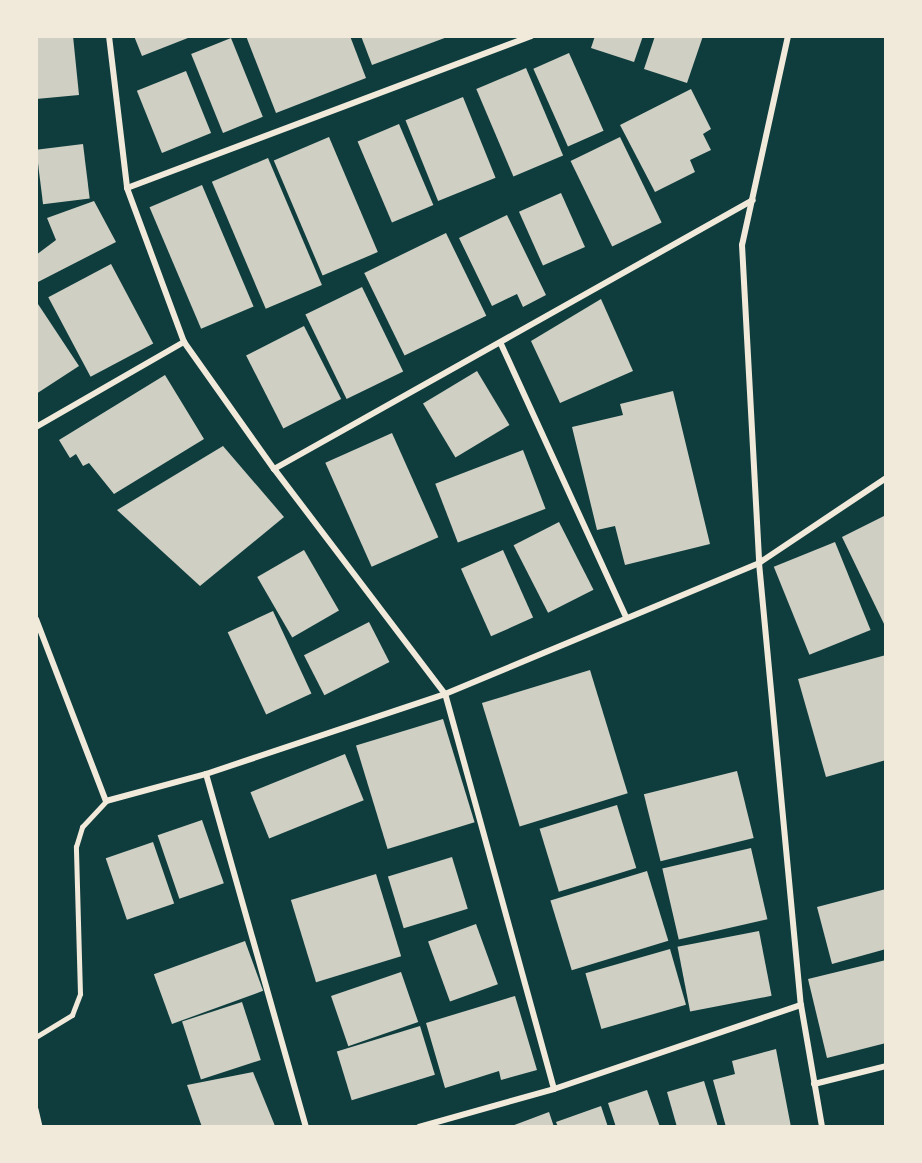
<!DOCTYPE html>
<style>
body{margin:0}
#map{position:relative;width:922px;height:1163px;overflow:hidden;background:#0f3d3e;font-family:Figtree,sans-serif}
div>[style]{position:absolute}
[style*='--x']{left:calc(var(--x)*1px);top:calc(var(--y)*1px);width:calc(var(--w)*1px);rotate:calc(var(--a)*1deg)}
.building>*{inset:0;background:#cfcfc3;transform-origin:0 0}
.service>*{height:4.5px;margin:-2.25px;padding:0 2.25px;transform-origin:2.25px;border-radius:2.25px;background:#f1e9da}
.minor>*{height:6px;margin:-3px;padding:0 3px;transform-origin:3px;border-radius:3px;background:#f1e9da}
span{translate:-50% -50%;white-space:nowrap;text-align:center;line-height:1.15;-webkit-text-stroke:6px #f1e9da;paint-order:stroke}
.frame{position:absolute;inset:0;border:38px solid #f1e9da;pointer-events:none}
</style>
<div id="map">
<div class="building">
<div style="clip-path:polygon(36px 36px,73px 36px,79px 95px,36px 99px)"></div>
<div style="clip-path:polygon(134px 36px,193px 36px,142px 56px)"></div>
<div style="clip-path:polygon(246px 36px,350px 36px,366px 78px,276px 113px)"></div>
<div style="clip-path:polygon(361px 36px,450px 36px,372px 65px)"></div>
<div style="clip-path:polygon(595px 36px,643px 36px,634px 62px,591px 48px)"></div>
<div style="clip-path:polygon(655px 36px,703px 36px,687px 83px,644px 69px)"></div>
<div style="left:231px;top:38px;width:85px;height:43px;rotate:68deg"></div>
<div style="left:569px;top:53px;width:85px;height:39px;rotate:66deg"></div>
<div style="left:526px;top:68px;width:95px;height:54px;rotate:67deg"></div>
<div style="left:186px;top:71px;width:67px;height:53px;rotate:68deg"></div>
<div style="clip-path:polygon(691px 89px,711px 129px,703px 134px,711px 150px,690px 160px,695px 172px,655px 192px,620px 125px)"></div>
<div style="left:463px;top:97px;width:87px;height:62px;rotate:68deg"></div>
<div style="left:399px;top:124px;width:88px;height:45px;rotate:67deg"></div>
<div style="left:329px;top:137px;width:125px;height:60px;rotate:67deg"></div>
<div style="left:620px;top:137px;width:95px;height:55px;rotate:64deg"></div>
<div style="left:83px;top:144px;width:55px;height:47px;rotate:83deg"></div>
<div style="left:268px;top:158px;width:138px;height:61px;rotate:67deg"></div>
<div style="left:202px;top:185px;width:132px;height:57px;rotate:67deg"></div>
<div style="left:561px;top:193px;width:59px;height:46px;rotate:66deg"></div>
<div style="clip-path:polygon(94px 201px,116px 242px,36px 283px,36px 255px,56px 240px,47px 218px)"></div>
<div style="clip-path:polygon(507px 215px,546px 295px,523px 307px,517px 294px,492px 306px,459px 238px)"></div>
<div style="left:446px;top:233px;width:92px;height:91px;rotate:64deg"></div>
<div style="left:111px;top:264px;width:90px;height:71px;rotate:62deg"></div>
<div style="left:362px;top:287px;width:94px;height:63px;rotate:64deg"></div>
<div style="clip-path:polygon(601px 299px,633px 371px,560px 403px,531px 341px)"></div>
<div style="clip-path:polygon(36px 301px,79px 366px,36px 394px)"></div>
<div style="left:304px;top:326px;width:82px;height:65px;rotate:63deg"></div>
<div style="left:477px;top:371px;width:63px;height:63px;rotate:59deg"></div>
<div style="clip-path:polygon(165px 375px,204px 439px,114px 494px,89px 463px,83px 466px,76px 454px,70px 458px,59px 440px)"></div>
<div style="clip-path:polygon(673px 391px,710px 544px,625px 565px,615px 526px,597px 530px,572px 427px,623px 415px,620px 404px)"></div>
<div style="left:392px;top:433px;width:114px;height:73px;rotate:66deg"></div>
<div style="clip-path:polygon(223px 446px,284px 517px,200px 586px,117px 510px)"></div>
<div style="left:523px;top:450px;width:63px;height:94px;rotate:69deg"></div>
<div style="clip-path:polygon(886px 515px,886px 628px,842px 537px)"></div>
<div style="left:559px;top:522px;width:76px;height:51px;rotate:63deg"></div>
<div style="left:835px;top:542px;width:95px;height:66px;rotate:68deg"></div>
<div style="left:304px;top:550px;width:70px;height:54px;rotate:60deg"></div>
<div style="left:503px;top:550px;width:74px;height:46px;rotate:66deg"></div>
<div style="left:273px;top:611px;width:91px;height:50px;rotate:65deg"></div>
<div style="left:369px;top:622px;width:45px;height:73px;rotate:63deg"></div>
<div style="clip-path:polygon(886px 655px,886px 760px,826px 777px,798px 679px)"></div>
<div style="left:590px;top:670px;width:129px;height:113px;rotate:73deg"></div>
<div style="left:443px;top:719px;width:108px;height:91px;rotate:73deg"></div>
<div style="left:345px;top:754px;width:50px;height:102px;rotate:68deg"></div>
<div style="left:737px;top:771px;width:69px;height:96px;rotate:76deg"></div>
<div style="left:617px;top:805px;width:66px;height:81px;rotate:73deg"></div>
<div style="left:202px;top:820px;width:67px;height:47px;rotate:71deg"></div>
<div style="left:153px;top:842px;width:65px;height:50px;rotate:71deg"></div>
<div style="left:751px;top:848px;width:73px;height:91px;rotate:77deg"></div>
<div style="left:452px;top:857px;width:54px;height:67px;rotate:73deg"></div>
<div style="left:647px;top:871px;width:73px;height:101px;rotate:73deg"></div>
<div style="left:376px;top:874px;width:86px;height:89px;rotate:73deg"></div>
<div style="clip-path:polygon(886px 889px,886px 949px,832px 964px,817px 907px)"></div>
<div style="left:476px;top:924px;width:64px;height:51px;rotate:70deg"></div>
<div style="left:759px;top:931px;width:66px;height:83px;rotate:79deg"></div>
<div style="left:245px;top:941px;width:53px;height:97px;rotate:70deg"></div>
<div style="left:670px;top:949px;width:58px;height:88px;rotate:74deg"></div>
<div style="clip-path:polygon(886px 960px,886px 1043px,827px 1058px,808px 979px)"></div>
<div style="left:401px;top:972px;width:53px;height:74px;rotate:71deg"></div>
<div style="clip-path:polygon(515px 996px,537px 1070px,501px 1080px,499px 1071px,445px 1088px,426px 1023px)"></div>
<div style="left:242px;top:1002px;width:61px;height:63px;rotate:72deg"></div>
<div style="left:420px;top:1026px;width:51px;height:87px;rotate:73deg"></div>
<div style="clip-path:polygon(776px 1049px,791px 1127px,726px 1127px,713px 1080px,735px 1074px,732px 1061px)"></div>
<div style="clip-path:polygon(253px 1072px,275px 1126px,202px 1127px,187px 1085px)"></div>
<div style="clip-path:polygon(704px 1081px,718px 1127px,677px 1127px,667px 1092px)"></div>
<div style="clip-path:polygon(647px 1090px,660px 1127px,616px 1127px,608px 1103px)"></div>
<div style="clip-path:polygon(601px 1106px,608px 1127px,558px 1127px,556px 1122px)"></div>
<div style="clip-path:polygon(549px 1112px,554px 1127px,509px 1127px)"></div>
</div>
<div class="service">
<div style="--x:36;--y:1037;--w:42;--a:-31.4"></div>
<div style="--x:72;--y:1015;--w:22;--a:-69"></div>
<div style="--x:80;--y:994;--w:147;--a:-91.6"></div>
<div style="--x:76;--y:847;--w:21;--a:-73"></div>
<div style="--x:82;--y:827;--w:35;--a:-47"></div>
<div style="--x:36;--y:1109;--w:18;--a:77"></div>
</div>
<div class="minor">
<div style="--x:109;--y:36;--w:153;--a:83.2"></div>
<div style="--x:127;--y:188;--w:164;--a:69.7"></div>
<div style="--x:184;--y:342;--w:156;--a:54.7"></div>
<div style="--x:788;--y:36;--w:214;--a:102.4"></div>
<div style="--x:742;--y:245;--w:318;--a:86.9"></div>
<div style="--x:759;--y:563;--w:444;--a:84.6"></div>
<div style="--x:801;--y:1005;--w:124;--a:80.2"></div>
<div style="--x:127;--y:188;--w:432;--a:-20.6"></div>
<div style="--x:501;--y:344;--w:300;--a:65.4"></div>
<div style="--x:36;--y:427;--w:171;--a:-29.9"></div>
<div style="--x:36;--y:619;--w:195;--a:69"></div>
<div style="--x:106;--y:801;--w:104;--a:-15.1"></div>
<div style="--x:206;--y:774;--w:252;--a:-18.5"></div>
<div style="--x:445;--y:694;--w:340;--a:-22.6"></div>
<div style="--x:759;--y:563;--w:153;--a:-33.8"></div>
<div style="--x:206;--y:774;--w:367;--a:74.2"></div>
<div style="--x:814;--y:1084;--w:74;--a:-14"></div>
<div style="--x:554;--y:1089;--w:410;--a:-105.4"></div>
<div style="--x:445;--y:694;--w:283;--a:-127.2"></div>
<div style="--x:274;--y:469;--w:549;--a:-29.32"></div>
<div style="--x:419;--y:1127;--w:140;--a:-15.7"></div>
<div style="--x:554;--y:1089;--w:261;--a:-18.8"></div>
</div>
<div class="frame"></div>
</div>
